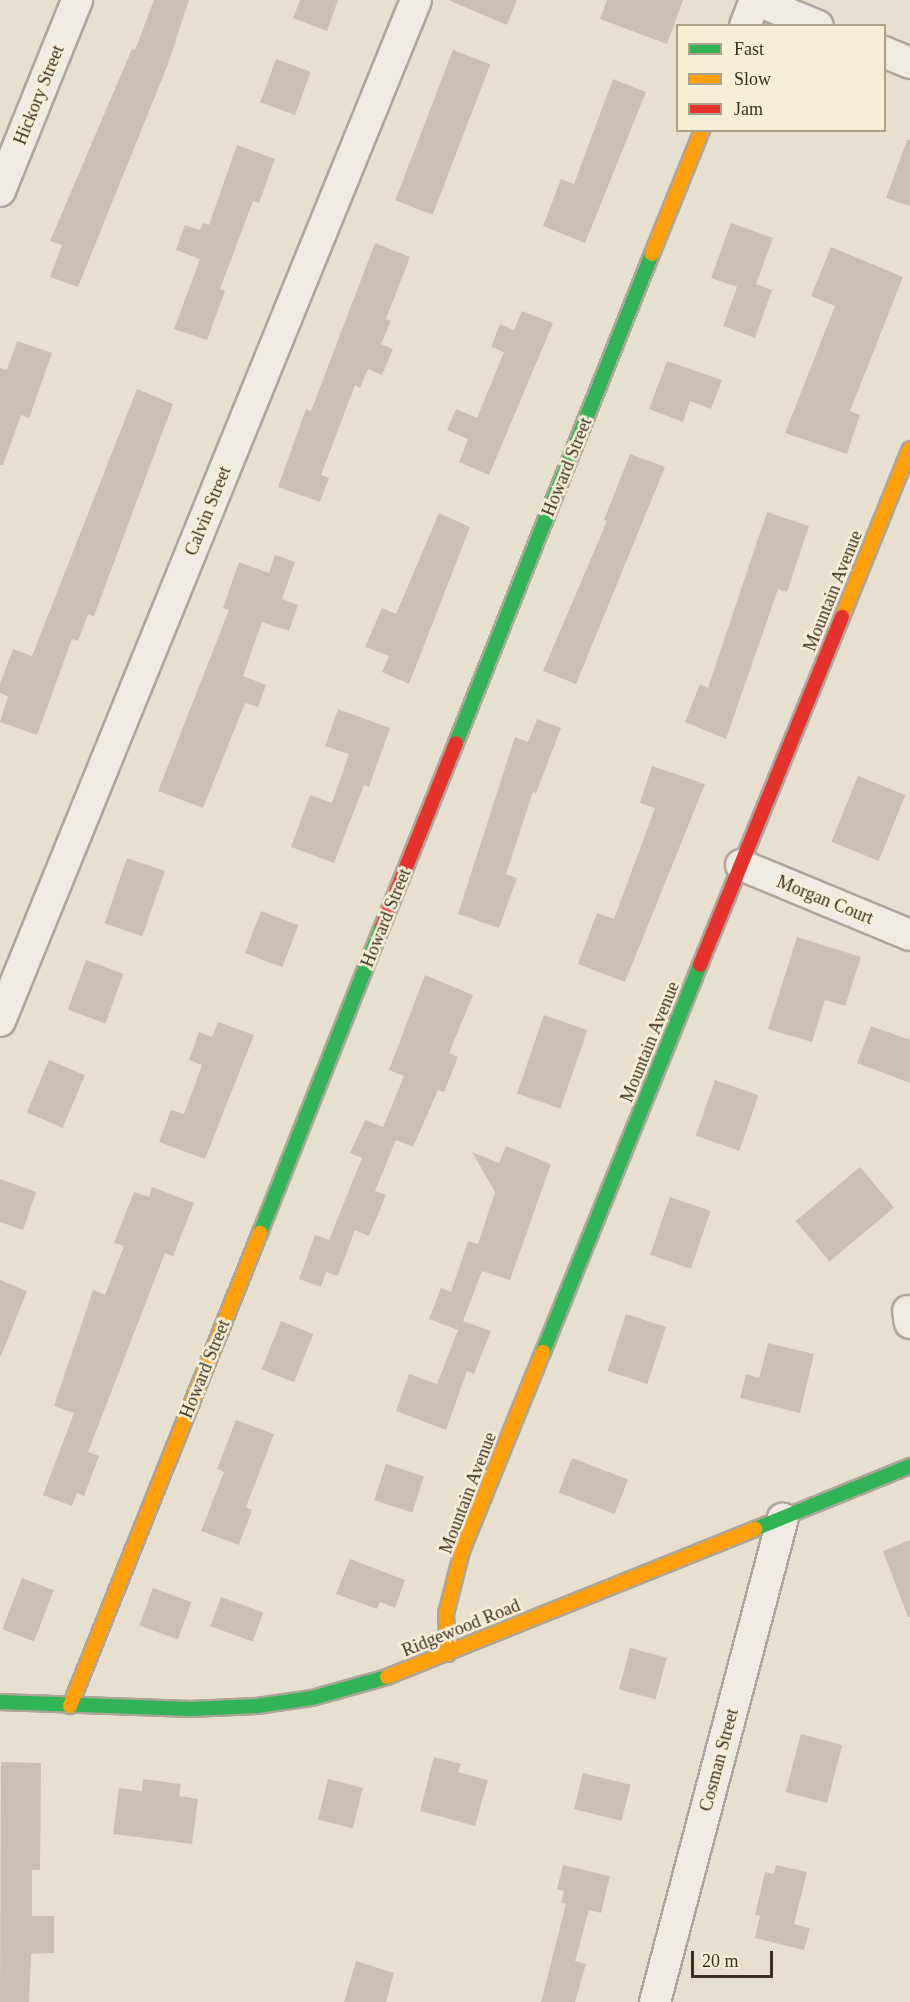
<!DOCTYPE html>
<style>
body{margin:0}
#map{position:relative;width:910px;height:2002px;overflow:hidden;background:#e7e0d1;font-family:"Times New Roman",serif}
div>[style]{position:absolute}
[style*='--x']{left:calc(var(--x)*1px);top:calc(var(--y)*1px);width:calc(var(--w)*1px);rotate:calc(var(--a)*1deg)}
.building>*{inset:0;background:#cbbfb2;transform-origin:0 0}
.roads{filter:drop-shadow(2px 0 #ada599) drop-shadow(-2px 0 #ada599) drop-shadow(0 2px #ada599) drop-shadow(0 -2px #ada599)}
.street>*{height:30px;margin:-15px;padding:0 15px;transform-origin:15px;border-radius:15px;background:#efebe3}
.fast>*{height:14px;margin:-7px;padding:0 7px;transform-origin:7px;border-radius:7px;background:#30b455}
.slow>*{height:14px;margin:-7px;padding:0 7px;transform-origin:7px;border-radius:7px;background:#ff9f0a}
.jam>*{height:14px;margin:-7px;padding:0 7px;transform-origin:7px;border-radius:7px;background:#e5322d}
span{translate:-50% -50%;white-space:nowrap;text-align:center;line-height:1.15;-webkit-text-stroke:5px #f7eed8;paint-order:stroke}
.street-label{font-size:18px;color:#3d2e20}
.legend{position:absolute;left:676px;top:24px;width:210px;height:108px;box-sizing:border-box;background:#f7eed8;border:2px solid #ada18e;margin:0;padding:8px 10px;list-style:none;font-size:18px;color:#3d2e20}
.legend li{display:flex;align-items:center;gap:12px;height:30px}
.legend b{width:30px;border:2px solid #ada18e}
.scale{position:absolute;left:691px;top:1951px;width:82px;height:27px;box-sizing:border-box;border:3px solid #3d2e20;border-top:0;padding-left:8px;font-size:18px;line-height:21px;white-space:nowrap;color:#3d2e20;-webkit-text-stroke:4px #f7eed8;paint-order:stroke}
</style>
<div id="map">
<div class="building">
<div style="clip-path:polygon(154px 0,189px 0,168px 64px,78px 287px,50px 277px,62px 245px,50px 241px,132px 49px,135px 50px)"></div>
<div style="clip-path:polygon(300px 0,338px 0,327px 31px,293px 18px)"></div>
<div style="clip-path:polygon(448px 0,517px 0,507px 25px)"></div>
<div style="clip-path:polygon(607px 0,683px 0,667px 44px,600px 19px)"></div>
<div style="left:453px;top:50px;width:40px;height:161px;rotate:21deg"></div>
<div style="left:276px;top:59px;width:37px;height:46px;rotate:20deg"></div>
<div style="clip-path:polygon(613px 79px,646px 92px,585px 243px,543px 226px,561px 179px,574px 184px)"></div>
<div style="clip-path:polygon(907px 140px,910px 140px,910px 206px,886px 198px)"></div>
<div style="clip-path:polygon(237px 145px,275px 159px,259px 203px,253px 201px,220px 289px,225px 291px,207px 340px,174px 329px,200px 259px,176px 250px,185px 225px,200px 230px,203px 223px,209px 225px)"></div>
<div style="clip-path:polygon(731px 223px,773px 238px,756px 284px,772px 290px,755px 338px,723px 326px,737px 287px,711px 278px)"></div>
<div style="clip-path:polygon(375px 243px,410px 257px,386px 319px,391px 321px,381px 344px,393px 349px,382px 375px,368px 369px,360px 388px,355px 385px,321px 475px,329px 478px,320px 502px,278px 487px,306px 409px,311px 411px)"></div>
<div style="clip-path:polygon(831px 247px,903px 277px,850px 411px,860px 415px,847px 454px,785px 433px,835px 306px,811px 296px)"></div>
<div style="clip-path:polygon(522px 311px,553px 323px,489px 475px,459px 462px,468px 439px,447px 430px,456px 409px,477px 418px,504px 352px,491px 347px,500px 324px,514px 330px)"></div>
<div style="clip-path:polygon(17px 341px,52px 353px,29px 418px,21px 415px,3px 465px,0 465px,0 368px,7px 370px)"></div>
<div style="clip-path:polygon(667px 361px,722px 380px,711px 409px,690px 401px,683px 422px,649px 409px)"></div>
<div style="clip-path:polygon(137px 389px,173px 404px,94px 616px,88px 614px,78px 641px,72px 639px,37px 735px,0 722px,8px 696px,0 693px,0 684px,13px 649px,32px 656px)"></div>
<div style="clip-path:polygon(630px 454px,665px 467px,576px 684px,543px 671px,607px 521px,604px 520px)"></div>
<div style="clip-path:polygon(767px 512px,809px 526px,787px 592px,778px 589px,726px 739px,685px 722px,700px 684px,708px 688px)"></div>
<div style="clip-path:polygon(439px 513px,470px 527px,409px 684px,382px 672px,389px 656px,365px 647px,382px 608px,396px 614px)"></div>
<div style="clip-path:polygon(275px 555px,295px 562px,282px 599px,298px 605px,289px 631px,262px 622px,243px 676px,266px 685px,258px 707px,245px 703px,203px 808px,158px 791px,229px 610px,223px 608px,239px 562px,269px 573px)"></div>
<div style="clip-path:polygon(338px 709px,390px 728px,369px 787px,364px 785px,334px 863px,291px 847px,310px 795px,332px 803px,349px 754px,325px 746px)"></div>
<div style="clip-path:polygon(537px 719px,561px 728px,536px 793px,533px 792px,506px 874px,517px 878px,499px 928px,458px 914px,515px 737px,528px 742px)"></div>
<div style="clip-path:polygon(652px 766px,705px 784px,625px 982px,578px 964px,597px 913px,614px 919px,655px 808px,640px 803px)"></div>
<div style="left:858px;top:776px;width:51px;height:71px;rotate:22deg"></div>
<div style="left:127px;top:858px;width:40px;height:69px;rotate:19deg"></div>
<div style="left:261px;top:911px;width:40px;height:45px;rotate:21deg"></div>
<div style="clip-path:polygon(797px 937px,861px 957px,845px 1006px,825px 1000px,812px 1042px,768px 1029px)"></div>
<div style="left:86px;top:960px;width:40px;height:53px;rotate:20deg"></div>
<div style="clip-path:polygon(425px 975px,473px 995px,449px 1053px,458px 1057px,444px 1092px,438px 1090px,413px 1147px,396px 1140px,375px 1191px,386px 1195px,369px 1236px,355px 1230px,338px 1276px,326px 1272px,321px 1287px,299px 1279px,315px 1235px,329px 1240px,362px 1158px,350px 1153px,365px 1120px,383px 1127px,404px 1076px,389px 1070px)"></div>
<div style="left:544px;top:1015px;width:46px;height:83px;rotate:19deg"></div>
<div style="clip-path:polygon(218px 1022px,254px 1035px,205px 1159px,159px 1142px,171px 1110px,184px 1114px,202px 1065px,189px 1060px,199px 1032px,212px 1037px)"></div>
<div style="clip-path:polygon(871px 1026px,910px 1040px,910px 1083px,857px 1063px)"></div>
<div style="left:49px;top:1060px;width:39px;height:57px;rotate:23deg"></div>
<div style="left:715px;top:1080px;width:46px;height:59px;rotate:19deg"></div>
<div style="clip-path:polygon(506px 1146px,551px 1164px,510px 1280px,482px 1271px,463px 1321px,491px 1331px,474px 1374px,467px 1371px,446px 1430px,396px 1411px,409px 1374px,437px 1384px,458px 1330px,429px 1319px,441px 1288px,451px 1292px,468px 1241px,478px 1244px,495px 1192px,472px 1152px,499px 1163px)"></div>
<div style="left:860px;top:1167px;width:53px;height:84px;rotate:50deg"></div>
<div style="clip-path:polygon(0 1179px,36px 1192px,23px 1230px,0 1222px)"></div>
<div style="clip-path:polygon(152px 1187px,194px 1203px,173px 1256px,165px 1253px,88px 1452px,99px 1456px,84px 1496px,77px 1493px,72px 1506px,43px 1495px,74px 1413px,54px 1406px,93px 1290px,105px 1295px,124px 1246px,114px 1243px,134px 1192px,149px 1197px)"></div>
<div style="left:670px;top:1197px;width:43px;height:61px;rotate:19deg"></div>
<div style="clip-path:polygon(0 1280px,27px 1291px,1px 1356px,0 1356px)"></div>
<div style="left:626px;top:1314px;width:42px;height:60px;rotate:18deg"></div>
<div style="left:281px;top:1321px;width:35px;height:52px;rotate:22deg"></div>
<div style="clip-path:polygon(768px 1343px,814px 1354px,800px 1413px,740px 1398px,746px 1374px,759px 1378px)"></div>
<div style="clip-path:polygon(236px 1420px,274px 1434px,246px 1507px,252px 1510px,239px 1545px,201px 1531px,224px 1472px,217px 1469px)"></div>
<div style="left:572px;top:1458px;width:60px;height:37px;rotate:21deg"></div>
<div style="left:386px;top:1464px;width:40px;height:38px;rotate:18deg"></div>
<div style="clip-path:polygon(910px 1540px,910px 1617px,908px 1617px,883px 1551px)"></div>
<div style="clip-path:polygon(350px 1559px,405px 1580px,395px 1608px,380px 1602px,377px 1609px,336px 1594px)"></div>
<div style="left:22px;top:1578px;width:34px;height:55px;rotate:21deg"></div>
<div style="left:153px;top:1588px;width:41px;height:40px;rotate:20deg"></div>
<div style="left:221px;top:1597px;width:45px;height:31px;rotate:20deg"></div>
<div style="left:630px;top:1648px;width:38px;height:43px;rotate:15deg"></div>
<div style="left:801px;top:1734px;width:43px;height:60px;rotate:15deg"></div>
<div style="clip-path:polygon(434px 1757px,461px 1764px,458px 1772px,488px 1780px,475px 1826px,420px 1811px)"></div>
<div style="clip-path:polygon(1px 1762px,41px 1763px,40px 1870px,32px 1870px,32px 1916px,54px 1916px,54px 1953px,31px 1954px,29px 2002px,0 2002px)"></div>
<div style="left:583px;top:1773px;width:49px;height:37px;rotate:14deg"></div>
<div style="clip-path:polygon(143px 1779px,181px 1784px,179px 1796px,198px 1799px,192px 1844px,113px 1834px,119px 1788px,142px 1791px)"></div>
<div style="left:328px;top:1779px;width:36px;height:42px;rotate:14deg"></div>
<div style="clip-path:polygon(563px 1865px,610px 1876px,601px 1913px,589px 1910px,575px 1961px,586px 1964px,575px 2002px,541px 2002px,566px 1904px,561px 1903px,564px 1891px,557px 1889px)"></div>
<div style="clip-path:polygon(776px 1865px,807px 1872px,794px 1924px,810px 1928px,804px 1950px,755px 1938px,760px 1916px,755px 1915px,765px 1872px,774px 1874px)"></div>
<div style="clip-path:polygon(356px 1961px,394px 1973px,386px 2002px,344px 2002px)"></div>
</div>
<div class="roads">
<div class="street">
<div style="--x:745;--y:26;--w:28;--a:-69"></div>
<div style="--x:755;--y:0;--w:68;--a:22.4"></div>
<div style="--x:884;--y:52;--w:28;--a:23"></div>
<div style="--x:0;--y:191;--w:206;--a:-68"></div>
<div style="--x:741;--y:865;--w:183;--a:22.5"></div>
<div style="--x:0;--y:1021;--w:1102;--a:-67.83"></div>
<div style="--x:908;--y:1311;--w:12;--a:81"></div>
<div style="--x:655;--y:2002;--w:500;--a:-75.2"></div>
</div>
<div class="fast">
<div style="--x:456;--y:743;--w:527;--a:-68.16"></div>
<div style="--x:260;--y:1233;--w:329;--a:-68.3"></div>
<div style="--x:543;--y:1352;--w:418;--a:-67.9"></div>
<div style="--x:755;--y:1529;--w:167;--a:-22.1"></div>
<div style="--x:0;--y:1702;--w:191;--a:2.1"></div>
<div style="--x:191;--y:1709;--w:66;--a:-2.6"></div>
<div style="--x:257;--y:1706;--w:56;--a:-8.3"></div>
<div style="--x:312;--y:1698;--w:78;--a:-15.6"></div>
</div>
<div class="slow">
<div style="--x:652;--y:254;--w:134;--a:-68"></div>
<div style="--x:842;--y:617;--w:181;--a:-68"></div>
<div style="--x:448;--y:1654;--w:40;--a:-92.9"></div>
<div style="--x:446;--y:1614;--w:65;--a:-75.7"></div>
<div style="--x:462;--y:1551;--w:215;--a:-67.9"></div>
<div style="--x:387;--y:1677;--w:397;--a:-21.9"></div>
<div style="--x:70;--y:1706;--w:510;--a:-68.12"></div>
</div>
<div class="jam">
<div style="--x:382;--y:927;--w:198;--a:-68.1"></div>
<div style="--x:700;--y:965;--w:376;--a:-67.8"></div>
</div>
</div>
<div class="street-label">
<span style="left:39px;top:95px;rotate:-68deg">Hickory Street</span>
<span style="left:567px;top:467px;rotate:-68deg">Howard Street</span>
<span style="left:208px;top:511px;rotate:-68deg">Calvin Street</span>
<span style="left:833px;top:591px;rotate:-68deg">Mountain Avenue</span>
<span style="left:825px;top:900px;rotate:22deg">Morgan Court</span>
<span style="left:386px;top:918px;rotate:-68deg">Howard Street</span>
<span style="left:650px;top:1042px;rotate:-68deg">Mountain Avenue</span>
<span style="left:205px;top:1369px;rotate:-68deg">Howard Street</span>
<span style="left:468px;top:1493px;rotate:-69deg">Mountain Avenue</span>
<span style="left:461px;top:1628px;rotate:-22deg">Ridgewood Road</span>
<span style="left:719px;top:1760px;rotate:-75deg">Cosman Street</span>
</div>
<ul class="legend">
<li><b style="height:8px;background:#30b455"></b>Fast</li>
<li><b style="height:8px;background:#ff9f0a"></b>Slow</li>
<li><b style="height:8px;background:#e5322d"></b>Jam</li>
</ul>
<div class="scale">20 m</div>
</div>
